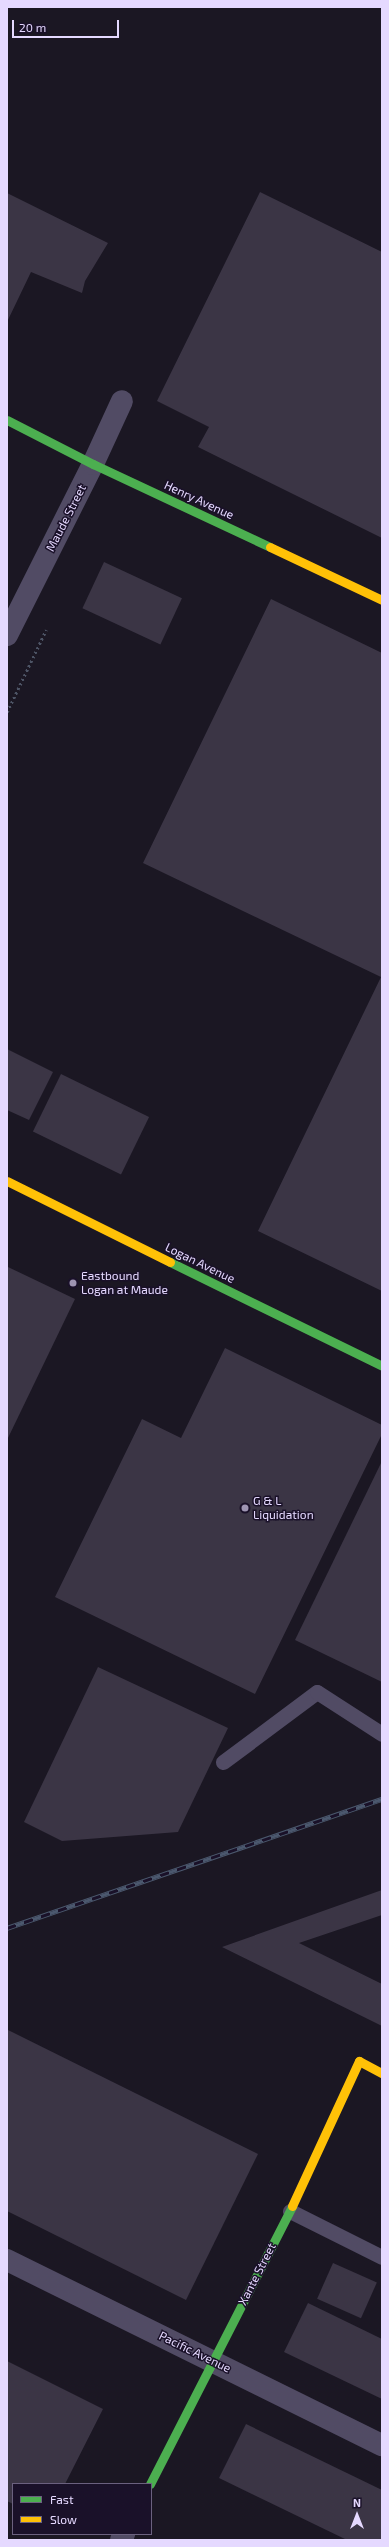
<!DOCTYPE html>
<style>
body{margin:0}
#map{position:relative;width:389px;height:2547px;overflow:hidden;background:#1b1723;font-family:"Exo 2",sans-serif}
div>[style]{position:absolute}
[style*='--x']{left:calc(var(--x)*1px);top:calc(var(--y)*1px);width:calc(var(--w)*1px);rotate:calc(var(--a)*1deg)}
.building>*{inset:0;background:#3b3545;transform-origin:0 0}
.path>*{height:2.5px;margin-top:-1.25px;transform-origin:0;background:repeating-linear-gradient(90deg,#4d5465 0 2px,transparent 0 5px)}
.lane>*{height:15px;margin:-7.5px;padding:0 7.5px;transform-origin:7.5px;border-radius:7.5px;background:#514b64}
.street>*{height:22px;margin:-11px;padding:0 11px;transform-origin:11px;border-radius:11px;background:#514b64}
.fast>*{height:9px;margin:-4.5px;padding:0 4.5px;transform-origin:4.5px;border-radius:4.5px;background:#4caf50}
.slow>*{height:9px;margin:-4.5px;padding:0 4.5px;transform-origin:4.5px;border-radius:4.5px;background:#ffc107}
.rail>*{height:4.5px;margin-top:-2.25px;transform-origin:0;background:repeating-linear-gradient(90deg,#1a1129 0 9px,#4b586e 0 18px);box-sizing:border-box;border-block:1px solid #4b586e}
.dots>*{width:11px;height:11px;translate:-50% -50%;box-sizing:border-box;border:2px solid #1a1129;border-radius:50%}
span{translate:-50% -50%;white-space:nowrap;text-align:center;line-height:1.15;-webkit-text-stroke:3px #1a1129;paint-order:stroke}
.street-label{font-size:12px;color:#e5d9ff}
.poi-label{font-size:12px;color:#e5d9ff}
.left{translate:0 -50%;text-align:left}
.frame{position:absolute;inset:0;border:8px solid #e5d9ff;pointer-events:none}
.legend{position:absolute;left:12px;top:2483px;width:140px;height:52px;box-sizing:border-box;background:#1a1129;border:1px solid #6b617f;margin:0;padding:5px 7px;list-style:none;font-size:12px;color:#e5d9ff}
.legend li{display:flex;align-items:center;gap:8px;height:20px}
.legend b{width:20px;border:1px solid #6b617f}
.north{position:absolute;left:337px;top:2495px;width:40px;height:40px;-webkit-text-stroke:3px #1a1129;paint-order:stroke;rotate:0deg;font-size:11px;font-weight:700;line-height:16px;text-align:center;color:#e5d9ff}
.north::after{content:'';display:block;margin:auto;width:14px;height:18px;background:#e5d9ff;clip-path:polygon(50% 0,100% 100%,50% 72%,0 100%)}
.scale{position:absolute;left:12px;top:20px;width:107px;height:18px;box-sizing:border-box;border:2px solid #e5d9ff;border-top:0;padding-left:5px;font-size:12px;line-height:14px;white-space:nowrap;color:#e5d9ff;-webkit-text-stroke:3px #1a1129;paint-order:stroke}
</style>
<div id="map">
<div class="building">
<div style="clip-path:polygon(260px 192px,382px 252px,382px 538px,198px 447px,209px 427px,157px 401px)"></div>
<div style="clip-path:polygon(7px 193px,108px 243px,85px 281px,82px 293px,31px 272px,7px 322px)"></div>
<div style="left:104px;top:562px;width:86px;height:51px;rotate:25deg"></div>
<div style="clip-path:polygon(271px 599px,382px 653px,382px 1291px,258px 1231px,381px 977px,143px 863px)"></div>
<div style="clip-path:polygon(7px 1049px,53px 1072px,29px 1120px,7px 1110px)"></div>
<div style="left:61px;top:1074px;width:98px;height:64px;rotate:26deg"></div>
<div style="clip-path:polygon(8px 1267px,75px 1299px,7px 1440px,7px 1269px)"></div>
<div style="clip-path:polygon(225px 1348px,382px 1425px,382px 1434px,255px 1694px,55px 1597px,142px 1419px,181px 1438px)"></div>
<div style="clip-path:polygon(382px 1461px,382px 1682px,295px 1640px)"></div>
<div style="clip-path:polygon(98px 1667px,228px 1728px,178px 1832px,62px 1841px,24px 1822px)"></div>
<div style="clip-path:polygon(382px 1890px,382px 1915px,299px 1943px,382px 1984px,382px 2026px,222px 1947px)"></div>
<div style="clip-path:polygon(8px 2030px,258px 2154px,186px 2300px,7px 2211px)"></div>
<div style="left:333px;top:2263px;width:48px;height:39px;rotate:24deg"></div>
<div style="clip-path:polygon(308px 2303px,382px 2339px,382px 2399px,284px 2352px)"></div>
<div style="clip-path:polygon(7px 2361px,103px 2409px,65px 2484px,13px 2484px,13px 2504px,7px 2501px)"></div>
<div style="clip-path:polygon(246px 2424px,382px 2490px,382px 2540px,347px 2540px,219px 2478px)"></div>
</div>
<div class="path">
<div style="--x:7;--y:712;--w:91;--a:-64.6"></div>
</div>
<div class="lane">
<div style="--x:223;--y:1762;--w:117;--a:-36.7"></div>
<div style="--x:317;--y:1692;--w:77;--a:32.9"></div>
<div style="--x:290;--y:2211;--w:103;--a:26.6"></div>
</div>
<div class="street">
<div style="--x:7;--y:635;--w:191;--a:-63.3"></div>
<div style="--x:93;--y:464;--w:69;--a:-65.3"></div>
<div style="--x:7;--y:2260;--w:418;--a:26.3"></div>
<div style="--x:121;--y:2540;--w:7;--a:-63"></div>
</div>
<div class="fast">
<div style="--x:7;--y:420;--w:97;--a:27.1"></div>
<div style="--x:93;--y:464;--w:195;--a:25.1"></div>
<div style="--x:170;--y:1262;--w:236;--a:26.1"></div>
<div style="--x:150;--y:2484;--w:312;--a:-62.9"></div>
</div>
<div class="slow">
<div style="--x:270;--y:547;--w:124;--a:25.3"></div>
<div style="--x:7;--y:1181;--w:182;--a:26.4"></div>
<div style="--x:292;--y:2206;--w:160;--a:-65.2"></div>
<div style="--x:359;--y:2061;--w:26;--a:28"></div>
</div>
<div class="rail">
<div style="--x:7;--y:1928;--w:397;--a:-19"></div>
</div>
<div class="dots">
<div style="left:73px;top:1283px;background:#9e95b2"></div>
<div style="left:245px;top:1508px;background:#9e95b2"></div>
</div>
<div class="street-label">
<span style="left:199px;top:500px;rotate:25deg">Henry Avenue</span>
<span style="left:66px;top:518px;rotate:-63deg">Maude Street</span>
<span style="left:200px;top:1263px;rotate:26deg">Logan Avenue</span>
<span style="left:257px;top:2274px;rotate:-63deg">Xante Street</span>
<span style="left:195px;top:2352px;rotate:26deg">Pacific Avenue</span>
</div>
<div class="poi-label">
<span class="left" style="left:81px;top:1283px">Eastbound<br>Logan at Maude</span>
<span class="left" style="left:253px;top:1508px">G &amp; L<br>Liquidation</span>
</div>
<div class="frame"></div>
<ul class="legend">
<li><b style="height:5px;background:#4caf50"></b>Fast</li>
<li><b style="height:5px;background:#ffc107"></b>Slow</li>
</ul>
<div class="north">N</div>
<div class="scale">20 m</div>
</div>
